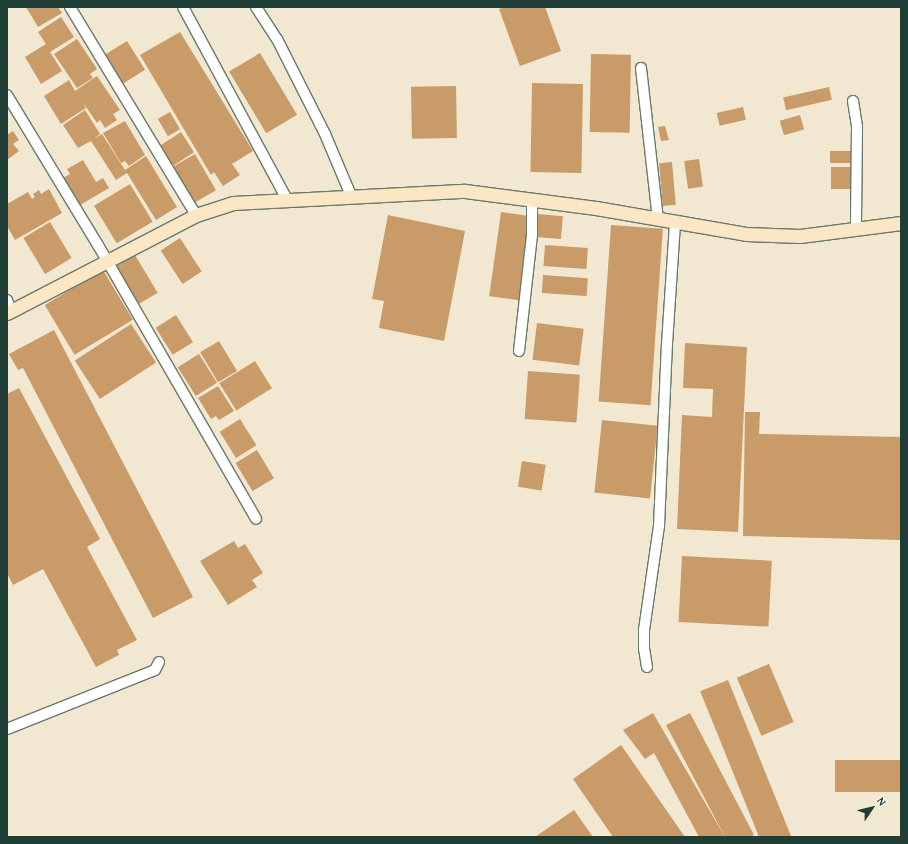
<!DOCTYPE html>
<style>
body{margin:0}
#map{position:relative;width:908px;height:844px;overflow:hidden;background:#f2e8d1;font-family:"Gentium Book Plus",serif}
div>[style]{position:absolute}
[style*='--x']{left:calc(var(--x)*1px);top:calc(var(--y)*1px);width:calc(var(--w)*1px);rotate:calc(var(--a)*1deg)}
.building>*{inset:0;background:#c89b68;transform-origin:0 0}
.roads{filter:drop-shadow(1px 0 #69796b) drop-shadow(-1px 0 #69796b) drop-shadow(0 1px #69796b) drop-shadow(0 -1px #69796b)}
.street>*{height:10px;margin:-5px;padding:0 5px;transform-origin:5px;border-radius:5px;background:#fff}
.secondary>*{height:13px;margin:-6.5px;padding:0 6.5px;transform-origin:6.5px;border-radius:6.5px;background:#fbe7c3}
span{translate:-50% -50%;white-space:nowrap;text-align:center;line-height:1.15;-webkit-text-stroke:4px #f7f3e8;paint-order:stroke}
.frame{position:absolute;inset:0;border:8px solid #1f3d34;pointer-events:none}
.north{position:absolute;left:852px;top:788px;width:40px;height:40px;-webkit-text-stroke:3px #f7f3e8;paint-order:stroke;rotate:55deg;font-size:11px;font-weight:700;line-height:16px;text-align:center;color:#1f3d34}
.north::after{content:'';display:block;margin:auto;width:14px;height:18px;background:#1f3d34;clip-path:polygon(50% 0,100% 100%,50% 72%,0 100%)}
</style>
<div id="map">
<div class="building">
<div style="clip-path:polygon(26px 7px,58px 7px,62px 13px,38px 27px)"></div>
<div style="clip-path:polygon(505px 7px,545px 7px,561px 51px,520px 66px,499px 9px)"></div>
<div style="clip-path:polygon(61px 17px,74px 37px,50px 52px,62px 71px,41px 84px,25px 57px,46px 44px,38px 32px)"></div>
<div style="clip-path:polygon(180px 32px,253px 151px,232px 164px,240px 175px,223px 186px,214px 172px,211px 175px,140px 55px)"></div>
<div style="clip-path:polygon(77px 39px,97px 69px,90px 74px,93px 78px,77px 88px,54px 54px)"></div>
<div style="left:127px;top:41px;width:34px;height:27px;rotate:58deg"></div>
<div style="left:260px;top:53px;width:72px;height:36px;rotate:59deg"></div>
<div style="left:591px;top:54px;width:40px;height:78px;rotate:1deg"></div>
<div style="clip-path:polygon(97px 76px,120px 110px,113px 114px,117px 120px,105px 128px,100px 120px,97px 123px,82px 101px,86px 108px,61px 124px,44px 96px,69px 80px,75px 91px)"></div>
<div style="left:532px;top:83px;width:51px;height:89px;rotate:1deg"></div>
<div style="left:456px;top:86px;width:52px;height:45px;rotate:89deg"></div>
<div style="left:829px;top:87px;width:13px;height:47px;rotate:77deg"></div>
<div style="left:743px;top:107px;width:13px;height:27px;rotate:77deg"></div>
<div style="clip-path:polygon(85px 110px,100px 134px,94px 139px,102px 134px,125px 170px,146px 156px,177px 207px,156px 220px,127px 173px,116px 180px,91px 141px,78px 148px,63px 125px)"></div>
<div style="left:170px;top:112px;width:20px;height:14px;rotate:60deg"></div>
<div style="left:800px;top:115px;width:15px;height:21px;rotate:74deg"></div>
<div style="clip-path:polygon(125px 121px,145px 155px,129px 166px,125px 161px,121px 163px,103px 133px)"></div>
<div style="clip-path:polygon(665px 126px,669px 140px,661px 141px,658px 127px)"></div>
<div style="clip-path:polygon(13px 131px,19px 140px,13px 144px,19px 151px,7px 160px,7px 135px)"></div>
<div style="left:181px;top:132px;width:24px;height:27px;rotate:57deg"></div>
<div style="left:853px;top:151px;width:12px;height:23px;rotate:90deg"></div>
<div style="left:195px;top:154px;width:42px;height:28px;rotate:60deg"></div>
<div style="left:699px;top:159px;width:28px;height:15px;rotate:82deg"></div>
<div style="clip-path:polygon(83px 160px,96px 182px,103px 178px,109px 188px,77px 207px,61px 179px,70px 174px,67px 169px)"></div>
<div style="left:672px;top:162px;width:43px;height:13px;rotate:85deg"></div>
<div style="left:831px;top:167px;width:21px;height:22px"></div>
<div style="left:130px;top:184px;width:44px;height:42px;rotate:59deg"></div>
<div style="clip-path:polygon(49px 189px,62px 213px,15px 240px,7px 226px,7px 204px,28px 192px,32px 199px,35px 197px,33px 194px,39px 190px,41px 194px)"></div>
<div style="left:501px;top:212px;width:30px;height:85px;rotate:8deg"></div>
<div style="left:538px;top:214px;width:25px;height:23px;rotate:5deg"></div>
<div style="clip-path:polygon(388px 215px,465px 231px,444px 341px,379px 328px,384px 301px,372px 299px)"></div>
<div style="left:50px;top:222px;width:42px;height:31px;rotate:59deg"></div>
<div style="left:611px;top:225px;width:52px;height:177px;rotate:4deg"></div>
<div style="left:180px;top:238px;width:40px;height:23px;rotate:57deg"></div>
<div style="left:545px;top:245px;width:43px;height:21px;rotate:4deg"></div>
<div style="left:135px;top:255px;width:44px;height:22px;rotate:59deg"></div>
<div style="left:103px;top:270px;width:58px;height:68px;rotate:59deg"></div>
<div style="left:543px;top:275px;width:45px;height:18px;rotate:4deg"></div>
<div style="left:176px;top:315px;width:32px;height:24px;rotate:58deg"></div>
<div style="left:537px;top:323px;width:47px;height:37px;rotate:7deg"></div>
<div style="left:131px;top:324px;width:46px;height:67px;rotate:57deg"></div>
<div style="clip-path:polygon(54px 330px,193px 597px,153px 618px,23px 368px,18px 370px,9px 354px)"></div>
<div style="left:219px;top:341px;width:35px;height:22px;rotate:59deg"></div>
<div style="clip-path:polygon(685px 343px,747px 347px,738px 532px,677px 529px,682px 415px,712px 417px,713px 389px,683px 388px)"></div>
<div style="left:199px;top:354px;width:34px;height:25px;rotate:58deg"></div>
<div style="left:255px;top:361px;width:32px;height:42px;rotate:58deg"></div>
<div style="left:528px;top:371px;width:52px;height:48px;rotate:4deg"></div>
<div style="clip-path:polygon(218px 386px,234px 411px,219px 420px,216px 416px,211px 419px,198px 398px)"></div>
<div style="clip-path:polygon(19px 388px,100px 539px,87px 547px,137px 640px,117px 650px,119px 655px,96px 667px,43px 569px,13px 585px,7px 573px,7px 394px)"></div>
<div style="clip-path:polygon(745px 412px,760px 412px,759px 434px,901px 437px,901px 540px,743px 536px)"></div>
<div style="left:240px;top:419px;width:31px;height:24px;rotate:58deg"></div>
<div style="left:602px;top:420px;width:56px;height:73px;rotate:6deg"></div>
<div style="left:257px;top:450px;width:33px;height:25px;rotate:59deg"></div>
<div style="left:522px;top:461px;width:24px;height:26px;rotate:9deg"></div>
<div style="clip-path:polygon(234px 541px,238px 548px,245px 544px,263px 573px,252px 580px,257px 587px,228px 605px,200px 561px)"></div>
<div style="left:682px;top:556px;width:90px;height:66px;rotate:3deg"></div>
<div style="left:769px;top:664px;width:63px;height:35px;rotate:67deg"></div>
<div style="left:728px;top:680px;width:169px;height:30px;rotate:68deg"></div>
<div style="clip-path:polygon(653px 713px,725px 837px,699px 837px,654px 753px,645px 759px,623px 730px)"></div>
<div style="clip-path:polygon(690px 713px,754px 835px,750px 837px,725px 837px,666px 725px)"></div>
<div style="clip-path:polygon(621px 745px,685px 837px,613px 837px,573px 779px)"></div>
<div style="left:901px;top:760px;width:32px;height:66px;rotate:90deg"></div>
<div style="clip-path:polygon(574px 810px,593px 837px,535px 837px)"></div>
</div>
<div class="roads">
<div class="street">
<div style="--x:70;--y:7;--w:243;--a:58.8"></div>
<div style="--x:183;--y:7;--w:221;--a:61.6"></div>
<div style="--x:256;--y:7;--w:38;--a:57"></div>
<div style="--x:277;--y:39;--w:106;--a:63.2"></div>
<div style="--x:325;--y:134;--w:69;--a:67.1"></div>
<div style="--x:641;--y:68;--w:152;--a:83.6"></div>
<div style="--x:7;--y:95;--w:175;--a:58.8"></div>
<div style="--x:98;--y:245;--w:316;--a:60"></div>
<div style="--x:853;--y:101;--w:26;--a:81"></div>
<div style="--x:857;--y:127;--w:102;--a:90.6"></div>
<div style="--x:7;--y:300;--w:12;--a:70"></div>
<div style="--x:519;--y:351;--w:117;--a:-83.6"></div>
<div style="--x:532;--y:235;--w:35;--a:-90"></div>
<div style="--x:647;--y:667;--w:18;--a:-99"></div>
<div style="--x:644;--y:649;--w:19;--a:-90"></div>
<div style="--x:644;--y:630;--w:105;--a:-81.8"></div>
<div style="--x:659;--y:526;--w:182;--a:-87.5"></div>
<div style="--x:667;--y:344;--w:122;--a:-86.2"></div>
<div style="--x:7;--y:729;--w:159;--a:-21.7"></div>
<div style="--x:155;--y:670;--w:9;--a:-63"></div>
</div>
<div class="secondary">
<div style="--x:7;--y:313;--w:213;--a:-27.4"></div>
<div style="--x:196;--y:215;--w:39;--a:-18"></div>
<div style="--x:233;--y:203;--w:232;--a:-3"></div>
<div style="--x:465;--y:191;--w:132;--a:7.4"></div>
<div style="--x:596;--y:208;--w:152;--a:9.8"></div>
<div style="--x:746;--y:234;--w:54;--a:2.1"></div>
<div style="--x:800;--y:236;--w:102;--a:-7.3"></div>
</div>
</div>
<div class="frame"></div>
<div class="north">N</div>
</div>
